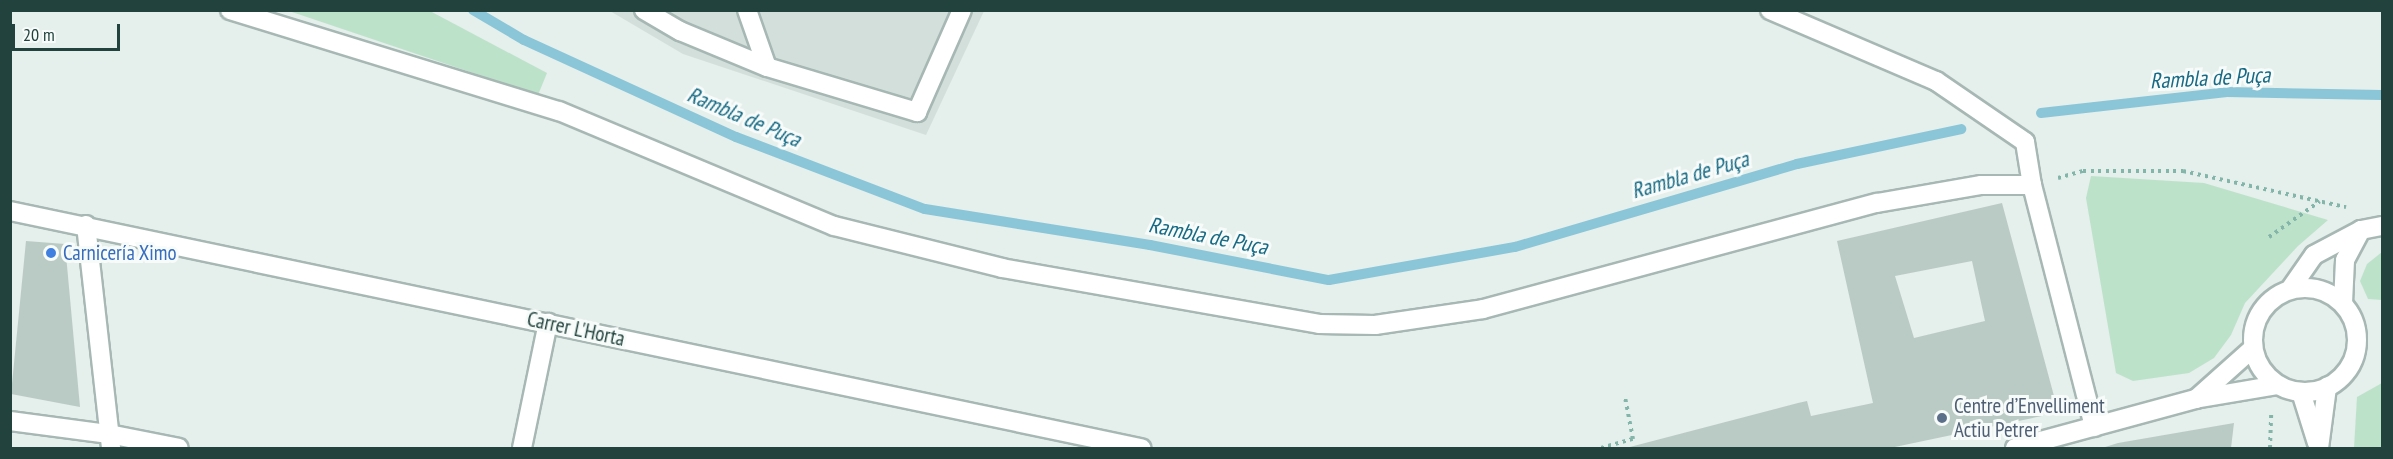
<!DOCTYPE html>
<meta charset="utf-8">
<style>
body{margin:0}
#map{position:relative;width:2393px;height:459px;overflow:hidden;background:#e5efec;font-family:"PT Sans Narrow",sans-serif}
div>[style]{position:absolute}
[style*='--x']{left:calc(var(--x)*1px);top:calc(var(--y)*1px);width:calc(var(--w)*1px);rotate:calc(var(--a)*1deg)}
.built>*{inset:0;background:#d3dfdb}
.green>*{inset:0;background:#bde2ca}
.stream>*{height:10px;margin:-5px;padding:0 5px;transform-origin:5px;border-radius:5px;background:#8ac6d7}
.building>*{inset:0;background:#bacbc5}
.path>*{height:4px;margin-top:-2px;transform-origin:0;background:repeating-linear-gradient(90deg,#83b5a9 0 3px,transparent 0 7.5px)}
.roads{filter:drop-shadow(2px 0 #a7b8b4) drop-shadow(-2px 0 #a7b8b4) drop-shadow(0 2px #a7b8b4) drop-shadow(0 -2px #a7b8b4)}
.lane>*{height:18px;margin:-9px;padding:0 9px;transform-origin:9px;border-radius:9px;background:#fff}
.street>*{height:18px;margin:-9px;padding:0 9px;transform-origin:9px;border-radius:9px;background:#fff}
.street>.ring{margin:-9px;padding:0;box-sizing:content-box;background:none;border:18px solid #fff;border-radius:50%}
.dots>*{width:16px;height:16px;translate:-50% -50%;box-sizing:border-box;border:3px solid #f7fbf9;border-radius:50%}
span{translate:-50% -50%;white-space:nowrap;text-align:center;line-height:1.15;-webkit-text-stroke:6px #f7fbf9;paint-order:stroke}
.shop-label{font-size:21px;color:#366cbe}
.left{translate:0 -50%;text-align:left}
.street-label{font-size:21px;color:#22433d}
.service-label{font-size:21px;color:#4e5e75}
.water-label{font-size:22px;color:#176a85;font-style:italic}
.frame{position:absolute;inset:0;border:12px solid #22433d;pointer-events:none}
.scale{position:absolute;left:12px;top:24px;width:108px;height:27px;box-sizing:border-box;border:3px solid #22433d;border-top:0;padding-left:8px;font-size:18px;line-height:21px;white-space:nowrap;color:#22433d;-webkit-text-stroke:4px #f7fbf9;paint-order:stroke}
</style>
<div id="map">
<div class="built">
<div style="clip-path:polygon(610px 11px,984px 11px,926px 135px,683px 54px)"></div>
</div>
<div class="green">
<div style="clip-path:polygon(289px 11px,430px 11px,547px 73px,538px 95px)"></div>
<div style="clip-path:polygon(2091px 176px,2204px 183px,2328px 220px,2298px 246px,2245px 303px,2231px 335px,2214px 358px,2189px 373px,2133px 381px,2116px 373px,2086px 198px)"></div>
<div style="clip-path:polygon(2382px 252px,2382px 300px,2368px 299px,2360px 281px,2367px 264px)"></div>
<div style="clip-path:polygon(2382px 383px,2382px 448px,2354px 448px,2357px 397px)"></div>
</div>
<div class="stream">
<div style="--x:473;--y:10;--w:59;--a:30.5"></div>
<div style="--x:524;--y:40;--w:233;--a:24.6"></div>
<div style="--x:736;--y:137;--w:202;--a:20.9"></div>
<div style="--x:925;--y:209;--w:228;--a:9.1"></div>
<div style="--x:1150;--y:245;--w:182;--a:11.1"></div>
<div style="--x:1329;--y:280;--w:189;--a:-10.1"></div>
<div style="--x:1515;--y:247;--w:294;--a:-16.4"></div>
<div style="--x:1797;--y:164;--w:168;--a:-12"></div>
<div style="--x:2041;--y:113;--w:187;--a:-6.4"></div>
<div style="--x:2227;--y:92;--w:155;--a:1.1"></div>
</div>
<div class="building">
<div style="clip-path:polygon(evenodd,2002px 203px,2054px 396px,2042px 416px,1890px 448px,1626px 448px,1798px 403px,1807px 401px,1811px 416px,1873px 403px,1837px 241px,2002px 203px,1972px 261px,1985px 321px,1914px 338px,1895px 276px,1972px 261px)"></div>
<div style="clip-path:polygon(26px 241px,65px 244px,80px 407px,11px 394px)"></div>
<div style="clip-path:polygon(2234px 423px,2231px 448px,2102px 448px,2118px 443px)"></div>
</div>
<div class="path">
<div style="--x:2058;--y:178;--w:26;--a:-16"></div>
<div style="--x:2083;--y:171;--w:100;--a:0"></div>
<div style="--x:2183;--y:171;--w:167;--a:12.5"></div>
<div style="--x:2269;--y:237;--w:62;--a:-35.2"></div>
<div style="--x:1601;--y:448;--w:33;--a:-16"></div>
<div style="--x:1633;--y:439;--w:43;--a:-100.8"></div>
<div style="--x:2270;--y:448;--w:35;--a:-88"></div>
</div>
<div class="roads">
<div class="lane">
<div style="--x:644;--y:10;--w:42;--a:30.3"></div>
<div style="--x:680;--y:31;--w:94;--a:22.5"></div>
<div style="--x:767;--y:67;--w:157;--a:16.7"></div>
<div style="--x:917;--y:112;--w:111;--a:-66.2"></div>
<div style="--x:747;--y:10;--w:60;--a:70.7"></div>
<div style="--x:1770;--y:10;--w:181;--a:23.2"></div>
<div style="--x:1936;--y:81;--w:108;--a:34.4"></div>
<div style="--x:2025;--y:142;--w:44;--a:80.8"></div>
</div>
<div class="street">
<div style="--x:230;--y:10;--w:344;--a:17.1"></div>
<div style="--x:559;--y:111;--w:298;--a:22.7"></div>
<div style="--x:834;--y:226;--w:173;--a:14"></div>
<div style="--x:1002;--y:268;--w:322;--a:10"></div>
<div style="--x:1319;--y:324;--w:56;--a:1"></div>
<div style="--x:1375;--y:325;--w:109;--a:-8.4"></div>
<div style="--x:1483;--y:309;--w:408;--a:-15.1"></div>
<div style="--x:1877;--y:203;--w:106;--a:-9.8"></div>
<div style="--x:1981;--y:185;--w:51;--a:0"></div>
<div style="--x:2032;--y:185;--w:250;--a:75.6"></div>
<div style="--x:10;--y:211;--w:1156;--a:11.84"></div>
<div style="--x:86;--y:225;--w:224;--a:83.6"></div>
<div class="ring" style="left:2253px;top:288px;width:86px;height:86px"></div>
<div style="--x:2291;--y:288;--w:40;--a:-55.1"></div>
<div style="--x:2314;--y:255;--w:53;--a:-28"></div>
<div style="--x:2361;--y:230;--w:21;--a:-11"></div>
<div style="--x:2343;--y:303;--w:43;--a:-87.3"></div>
<div style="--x:2345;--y:260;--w:34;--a:-62"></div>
<div style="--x:2301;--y:392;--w:53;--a:72.6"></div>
<div style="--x:2196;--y:399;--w:76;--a:-41.8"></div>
<div style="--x:10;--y:421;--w:100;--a:7.5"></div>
<div style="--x:109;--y:434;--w:71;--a:11.3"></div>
<div style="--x:522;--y:448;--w:128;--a:-78.3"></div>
<div style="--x:2015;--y:448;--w:187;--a:-15.2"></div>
<div style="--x:2195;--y:399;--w:83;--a:-9.7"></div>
<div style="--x:2319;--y:448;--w:62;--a:-82.5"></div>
</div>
</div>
<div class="dots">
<div style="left:51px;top:253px;background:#3f7fe0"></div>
<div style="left:1942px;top:418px;background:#5c6f8a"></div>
</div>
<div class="shop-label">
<span class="left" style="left:63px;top:253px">Carnicería Ximo</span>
</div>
<div class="street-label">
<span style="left:576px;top:329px;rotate:12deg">Carrer L'Horta</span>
</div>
<div class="service-label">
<span class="left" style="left:1954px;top:418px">Centre d’Envelliment<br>Actiu Petrer</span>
</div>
<div class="water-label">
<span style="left:2210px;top:78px;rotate:-3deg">Rambla de Puça</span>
<span style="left:744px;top:117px;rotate:23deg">Rambla de Puça</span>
<span style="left:1690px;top:175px;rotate:-16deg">Rambla de Puça</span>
<span style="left:1208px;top:236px;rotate:11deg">Rambla de Puça</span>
</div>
<div class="frame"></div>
<div class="scale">20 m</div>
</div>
